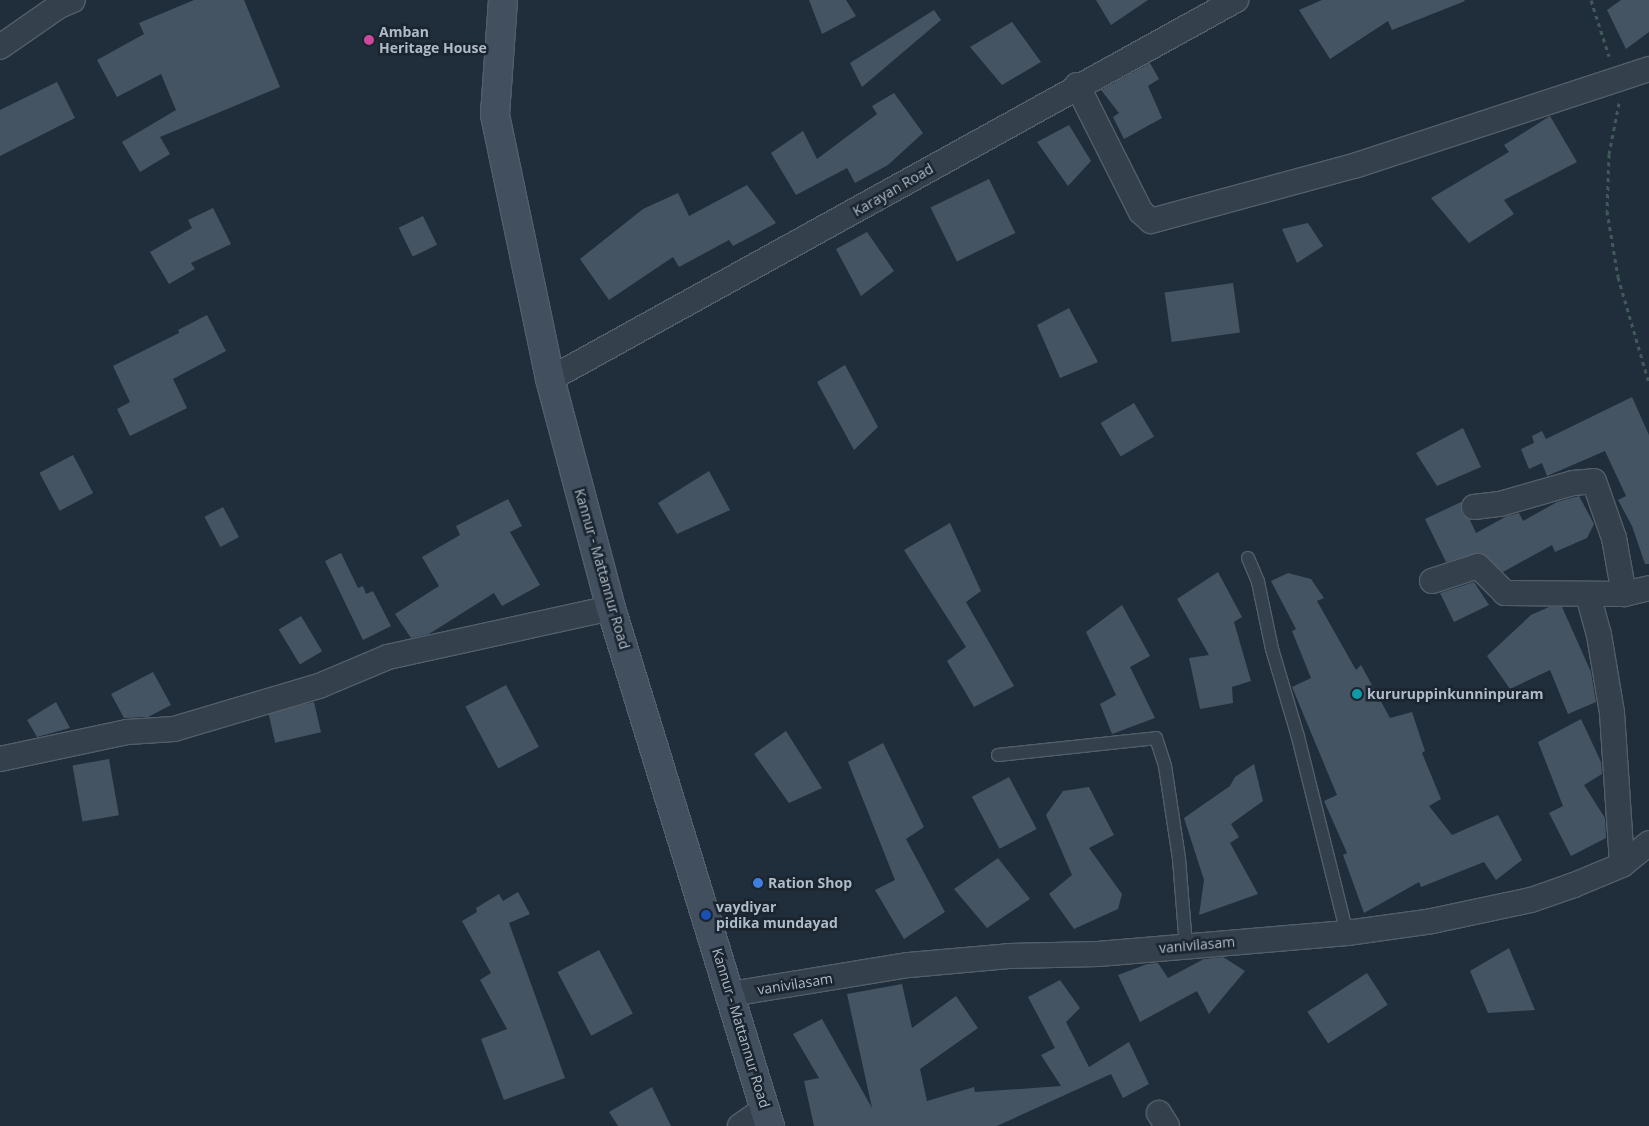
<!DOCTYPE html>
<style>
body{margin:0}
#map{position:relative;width:1649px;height:1126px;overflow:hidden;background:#202e3b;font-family:"Open Sans",sans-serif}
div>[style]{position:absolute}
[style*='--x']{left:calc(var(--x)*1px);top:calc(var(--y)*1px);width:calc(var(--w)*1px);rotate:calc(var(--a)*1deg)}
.building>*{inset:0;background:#445463;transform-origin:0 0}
.path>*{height:3px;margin-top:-1.5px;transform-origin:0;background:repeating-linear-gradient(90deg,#405959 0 4px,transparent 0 8px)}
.roads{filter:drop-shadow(1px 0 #525e69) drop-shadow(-1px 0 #525e69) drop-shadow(0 1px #525e69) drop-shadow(0 -1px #525e69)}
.lane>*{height:12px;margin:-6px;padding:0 6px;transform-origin:6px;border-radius:6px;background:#34404b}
.street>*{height:24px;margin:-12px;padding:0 12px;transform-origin:12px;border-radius:12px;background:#34404b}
.secondary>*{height:28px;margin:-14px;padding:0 14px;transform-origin:14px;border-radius:14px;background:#424f5f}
.dots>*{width:14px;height:14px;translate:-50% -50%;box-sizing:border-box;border:2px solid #1a2530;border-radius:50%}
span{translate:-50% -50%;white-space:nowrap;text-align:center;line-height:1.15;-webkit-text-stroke:5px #1a2530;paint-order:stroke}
.poi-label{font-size:14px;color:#afbbc8;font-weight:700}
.left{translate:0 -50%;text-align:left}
.street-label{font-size:14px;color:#afbbc8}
</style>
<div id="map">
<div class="building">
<div style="clip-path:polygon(194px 0,244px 0,280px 87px,160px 137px,170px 154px,140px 172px,122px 142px,176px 110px,161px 74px,117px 97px,97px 60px,144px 34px,139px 23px)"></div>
<div style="clip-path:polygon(809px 0,846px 0,856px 16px,822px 34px)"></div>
<div style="clip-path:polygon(1096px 0,1148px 0,1111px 25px)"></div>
<div style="clip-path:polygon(1322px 0,1464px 0,1465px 1px,1392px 30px,1388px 21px,1330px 59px,1299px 10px)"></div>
<div style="clip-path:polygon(1621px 0,1649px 0,1649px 32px,1626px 49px,1607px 10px)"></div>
<div style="clip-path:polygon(934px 10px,941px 20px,862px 87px,850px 63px)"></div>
<div style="clip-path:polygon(1012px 22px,1041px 62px,1002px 85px,970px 47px)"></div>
<div style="clip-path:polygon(1150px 63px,1159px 79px,1148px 86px,1162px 118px,1124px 139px,1113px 117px,1119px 113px,1101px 90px)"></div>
<div style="clip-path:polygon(57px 82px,75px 118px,0 156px,0 110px)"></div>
<div style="clip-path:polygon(894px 93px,923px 133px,888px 165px,855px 183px,847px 168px,796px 195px,771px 153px,803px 131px,817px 159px,877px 114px,872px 106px)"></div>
<div style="clip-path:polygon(1550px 116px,1577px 162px,1504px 200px,1514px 214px,1469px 243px,1431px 198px,1509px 152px,1504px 145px)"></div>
<div style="clip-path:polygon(1069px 125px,1091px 161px,1068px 186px,1037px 142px)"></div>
<div style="left:989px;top:179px;width:60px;height:65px;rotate:64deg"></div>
<div style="clip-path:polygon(747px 185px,776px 223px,733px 246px,729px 240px,679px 267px,673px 257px,609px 300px,580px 259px,643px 209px,678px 193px,689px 216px)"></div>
<div style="clip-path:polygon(213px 208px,231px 244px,191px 263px,195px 269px,169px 284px,150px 252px,192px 228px,188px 220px)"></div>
<div style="left:423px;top:216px;width:32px;height:27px;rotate:64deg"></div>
<div style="clip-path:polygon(1308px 223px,1323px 246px,1297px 263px,1282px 229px)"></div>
<div style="clip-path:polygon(867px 232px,894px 271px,861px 296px,836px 249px)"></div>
<div style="left:1233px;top:283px;width:50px;height:69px;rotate:82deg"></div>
<div style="clip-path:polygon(1069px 308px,1098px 362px,1060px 378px,1037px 325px)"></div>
<div style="clip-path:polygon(207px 315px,226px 351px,173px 379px,187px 408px,130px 436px,117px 409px,130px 402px,113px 366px,179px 333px,178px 330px)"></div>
<div style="clip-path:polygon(845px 365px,878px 427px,854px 450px,817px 382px)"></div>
<div style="clip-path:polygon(1632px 397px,1649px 435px,1649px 564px,1645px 564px,1632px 526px,1618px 500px,1626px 496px,1605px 451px,1547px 476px,1542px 463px,1529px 469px,1521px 449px,1534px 443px,1532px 436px,1542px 431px,1546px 439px)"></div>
<div style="left:1134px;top:403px;width:39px;height:39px;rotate:59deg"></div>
<div style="clip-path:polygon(1463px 428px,1481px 467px,1437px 486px,1416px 453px)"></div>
<div style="left:73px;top:455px;width:43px;height:38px;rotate:62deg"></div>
<div style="clip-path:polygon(709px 471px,730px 510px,677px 534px,658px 503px)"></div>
<div style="clip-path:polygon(1579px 496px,1594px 524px,1587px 538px,1555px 552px,1552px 545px,1503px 572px,1481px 553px,1446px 562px,1425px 519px,1461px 502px,1463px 515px,1470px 520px,1476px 533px,1507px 516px,1519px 513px,1523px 521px,1557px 502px)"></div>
<div style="clip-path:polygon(508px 499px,522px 526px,510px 532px,540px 585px,502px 606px,494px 593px,429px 634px,411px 638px,395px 614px,439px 586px,422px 557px,460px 535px,456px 526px)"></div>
<div style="left:223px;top:507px;width:34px;height:21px;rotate:62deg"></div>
<div style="clip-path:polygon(950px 523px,981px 591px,966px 602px,1014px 686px,974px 707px,947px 661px,966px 647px,904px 550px)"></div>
<div style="clip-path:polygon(341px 553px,358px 588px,363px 586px,366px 594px,373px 591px,391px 626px,363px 640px,325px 561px)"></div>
<div style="clip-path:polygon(1218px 572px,1242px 617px,1234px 622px,1251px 681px,1232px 687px,1233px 703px,1200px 709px,1189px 658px,1209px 655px,1177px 599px)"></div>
<div style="clip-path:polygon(1288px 573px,1311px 579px,1324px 598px,1317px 601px,1356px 670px,1361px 665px,1390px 718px,1412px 712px,1425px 751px,1422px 753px,1441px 799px,1429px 806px,1452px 835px,1498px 815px,1522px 860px,1496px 880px,1484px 862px,1421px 887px,1419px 882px,1364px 913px,1343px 855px,1347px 853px,1324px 801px,1337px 795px,1292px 687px,1311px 678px,1292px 631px,1296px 629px,1271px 581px)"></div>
<div style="clip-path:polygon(1474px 582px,1489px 605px,1454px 622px,1440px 593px)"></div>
<div style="clip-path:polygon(1122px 605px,1150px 656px,1130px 667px,1155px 718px,1112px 734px,1100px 704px,1116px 695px,1086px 632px)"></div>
<div style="clip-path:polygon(1549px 607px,1562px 607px,1591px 672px,1596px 702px,1568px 714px,1550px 670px,1510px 689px,1487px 656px,1531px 615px)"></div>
<div style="left:301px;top:616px;width:41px;height:26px;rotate:59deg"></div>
<div style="clip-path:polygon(153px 672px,171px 705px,148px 717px,124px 718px,111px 694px)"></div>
<div style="left:506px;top:685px;width:70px;height:46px;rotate:62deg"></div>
<div style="clip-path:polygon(56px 702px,70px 728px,37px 737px,27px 720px)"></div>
<div style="left:314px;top:702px;width:31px;height:47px;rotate:77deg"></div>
<div style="clip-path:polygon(1581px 719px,1601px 762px,1602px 774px,1584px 785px,1605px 818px,1606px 838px,1571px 856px,1549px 813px,1563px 806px,1538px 742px)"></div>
<div style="clip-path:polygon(786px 731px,822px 788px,789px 803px,754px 754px)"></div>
<div style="clip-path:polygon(883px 743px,924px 827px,906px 839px,945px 912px,904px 939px,875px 890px,895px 880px,848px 762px)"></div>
<div style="left:109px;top:759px;width:57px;height:37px;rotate:80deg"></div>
<div style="clip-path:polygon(1254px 764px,1263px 801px,1231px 824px,1239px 837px,1230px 843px,1258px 894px,1199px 915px,1204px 880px,1184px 818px,1230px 786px,1235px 777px)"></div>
<div style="left:1009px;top:777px;width:59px;height:42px;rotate:62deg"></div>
<div style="clip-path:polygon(1089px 787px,1114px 835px,1089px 848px,1122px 894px,1118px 909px,1074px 929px,1049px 894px,1072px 875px,1046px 815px,1063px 791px)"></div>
<div style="clip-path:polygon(998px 858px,1030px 899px,987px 928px,954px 889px)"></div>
<div style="clip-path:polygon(518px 892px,530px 914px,509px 923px,565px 1078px,504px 1100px,481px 1039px,507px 1029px,480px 980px,491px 973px,462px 921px,477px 912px,476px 908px,499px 894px,503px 901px)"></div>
<div style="clip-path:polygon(1509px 948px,1535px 1010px,1488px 1013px,1470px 971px)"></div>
<div style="left:599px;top:950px;width:72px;height:47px;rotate:62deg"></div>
<div style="clip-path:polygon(1223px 957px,1245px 971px,1209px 1014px,1197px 991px,1140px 1022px,1118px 975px,1147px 964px,1158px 963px,1168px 978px,1204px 959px)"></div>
<div style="left:1367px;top:973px;width:38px;height:71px;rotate:57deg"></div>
<div style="clip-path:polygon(1060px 980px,1080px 1008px,1066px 1022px,1089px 1067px,1129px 1042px,1149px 1084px,1123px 1098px,1111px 1074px,997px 1126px,814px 1126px,804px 1081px,819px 1078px,793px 1034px,822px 1019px,872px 1108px,847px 994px,902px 984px,912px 1028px,956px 996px,978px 1028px,920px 1069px,927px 1101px,974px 1087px,975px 1092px,1061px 1086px,1041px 1055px,1055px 1048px,1028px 997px)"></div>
<div style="clip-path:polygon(652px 1087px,671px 1126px,618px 1126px,609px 1112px)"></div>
</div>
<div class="path">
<div style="--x:1591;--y:0;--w:59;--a:72.2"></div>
<div style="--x:1619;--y:103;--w:52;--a:101.1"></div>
<div style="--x:1609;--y:154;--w:57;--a:92"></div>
<div style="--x:1607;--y:211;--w:67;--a:80.5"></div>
<div style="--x:1618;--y:277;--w:110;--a:73.7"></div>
</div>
<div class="roads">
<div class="lane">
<div style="--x:1248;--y:558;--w:26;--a:67"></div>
<div style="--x:1258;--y:582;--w:68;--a:78.2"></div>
<div style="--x:1272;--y:649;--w:92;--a:73.5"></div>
<div style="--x:1298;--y:737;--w:202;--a:76"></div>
<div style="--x:998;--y:755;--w:159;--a:-6.1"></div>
<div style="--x:1156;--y:738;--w:29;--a:72"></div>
<div style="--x:1165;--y:766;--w:94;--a:81.4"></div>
<div style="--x:1179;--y:859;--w:87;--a:85.4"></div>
</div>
<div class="street">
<div style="--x:0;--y:47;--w:72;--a:-34.8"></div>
<div style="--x:59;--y:6;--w:15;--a:-23"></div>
<div style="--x:1077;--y:85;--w:142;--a:63.3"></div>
<div style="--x:1141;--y:212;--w:13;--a:42"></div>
<div style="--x:1151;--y:221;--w:213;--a:-15.2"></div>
<div style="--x:1357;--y:165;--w:307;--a:-18.2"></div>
<div style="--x:550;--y:379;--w:784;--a:-28.92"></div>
<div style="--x:1474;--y:507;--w:26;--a:-7"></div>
<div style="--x:1500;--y:504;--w:76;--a:-16"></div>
<div style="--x:1573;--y:483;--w:21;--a:-5"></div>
<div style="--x:1594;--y:481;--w:60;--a:70.7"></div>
<div style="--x:1614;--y:538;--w:57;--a:79.9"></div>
<div style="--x:1432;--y:581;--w:48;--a:-18.1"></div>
<div style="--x:1478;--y:566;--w:38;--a:45"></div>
<div style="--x:1505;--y:593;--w:119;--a:0.5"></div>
<div style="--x:1624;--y:594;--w:26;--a:-13"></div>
<div style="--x:1588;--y:595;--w:41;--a:74.6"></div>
<div style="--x:1599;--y:635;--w:79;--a:80.5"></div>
<div style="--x:1612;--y:713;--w:152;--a:86.2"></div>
<div style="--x:0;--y:759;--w:130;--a:-12"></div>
<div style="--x:127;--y:732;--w:47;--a:-3.7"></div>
<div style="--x:174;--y:729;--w:151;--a:-16.5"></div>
<div style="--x:319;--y:686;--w:75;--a:-22.8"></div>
<div style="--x:388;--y:657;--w:228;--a:-12.4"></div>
<div style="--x:731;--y:994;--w:180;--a:-9.3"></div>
<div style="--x:909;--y:965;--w:100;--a:-5.1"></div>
<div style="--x:1009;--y:956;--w:89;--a:-1.3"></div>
<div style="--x:1098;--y:954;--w:250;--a:-4.8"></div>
<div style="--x:1347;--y:933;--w:86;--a:-8"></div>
<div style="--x:1432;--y:921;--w:101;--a:-12"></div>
<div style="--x:1531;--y:900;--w:46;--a:-19.2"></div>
<div style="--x:1574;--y:885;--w:52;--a:-22.6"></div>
<div style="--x:1622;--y:865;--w:35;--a:-39"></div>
<div style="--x:1159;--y:1113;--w:15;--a:58"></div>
<div style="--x:740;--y:1126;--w:32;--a:-35"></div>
</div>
<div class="secondary">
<div style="--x:503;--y:0;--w:115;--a:94"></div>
<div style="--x:495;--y:115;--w:270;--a:78.2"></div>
<div style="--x:550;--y:379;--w:237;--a:75.1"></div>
<div style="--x:611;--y:608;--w:542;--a:72.94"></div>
</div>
</div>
<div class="dots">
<div style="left:369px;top:40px;background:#d1479c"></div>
<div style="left:1357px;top:694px;background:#0f9aa8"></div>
<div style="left:758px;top:883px;background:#3f7fe0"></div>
<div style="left:706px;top:915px;background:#1a4fb4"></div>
</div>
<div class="poi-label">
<span class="left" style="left:379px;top:40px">Amban<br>Heritage House</span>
<span class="left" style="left:1367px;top:694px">kururuppinkunninpuram</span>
<span class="left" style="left:768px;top:883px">Ration Shop</span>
<span class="left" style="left:716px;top:915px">vaydiyar<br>pidika mundayad</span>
</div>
<div class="street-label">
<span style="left:893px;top:190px;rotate:-30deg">Karayan Road</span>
<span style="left:602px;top:569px;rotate:74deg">Kannur - Mattannur Road</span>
<span style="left:1197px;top:945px;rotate:-5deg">vanivilasam</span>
<span style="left:795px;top:984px;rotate:-9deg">vanivilasam</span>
<span style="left:741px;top:1028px;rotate:73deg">Kannur - Mattannur Road</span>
</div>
</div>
